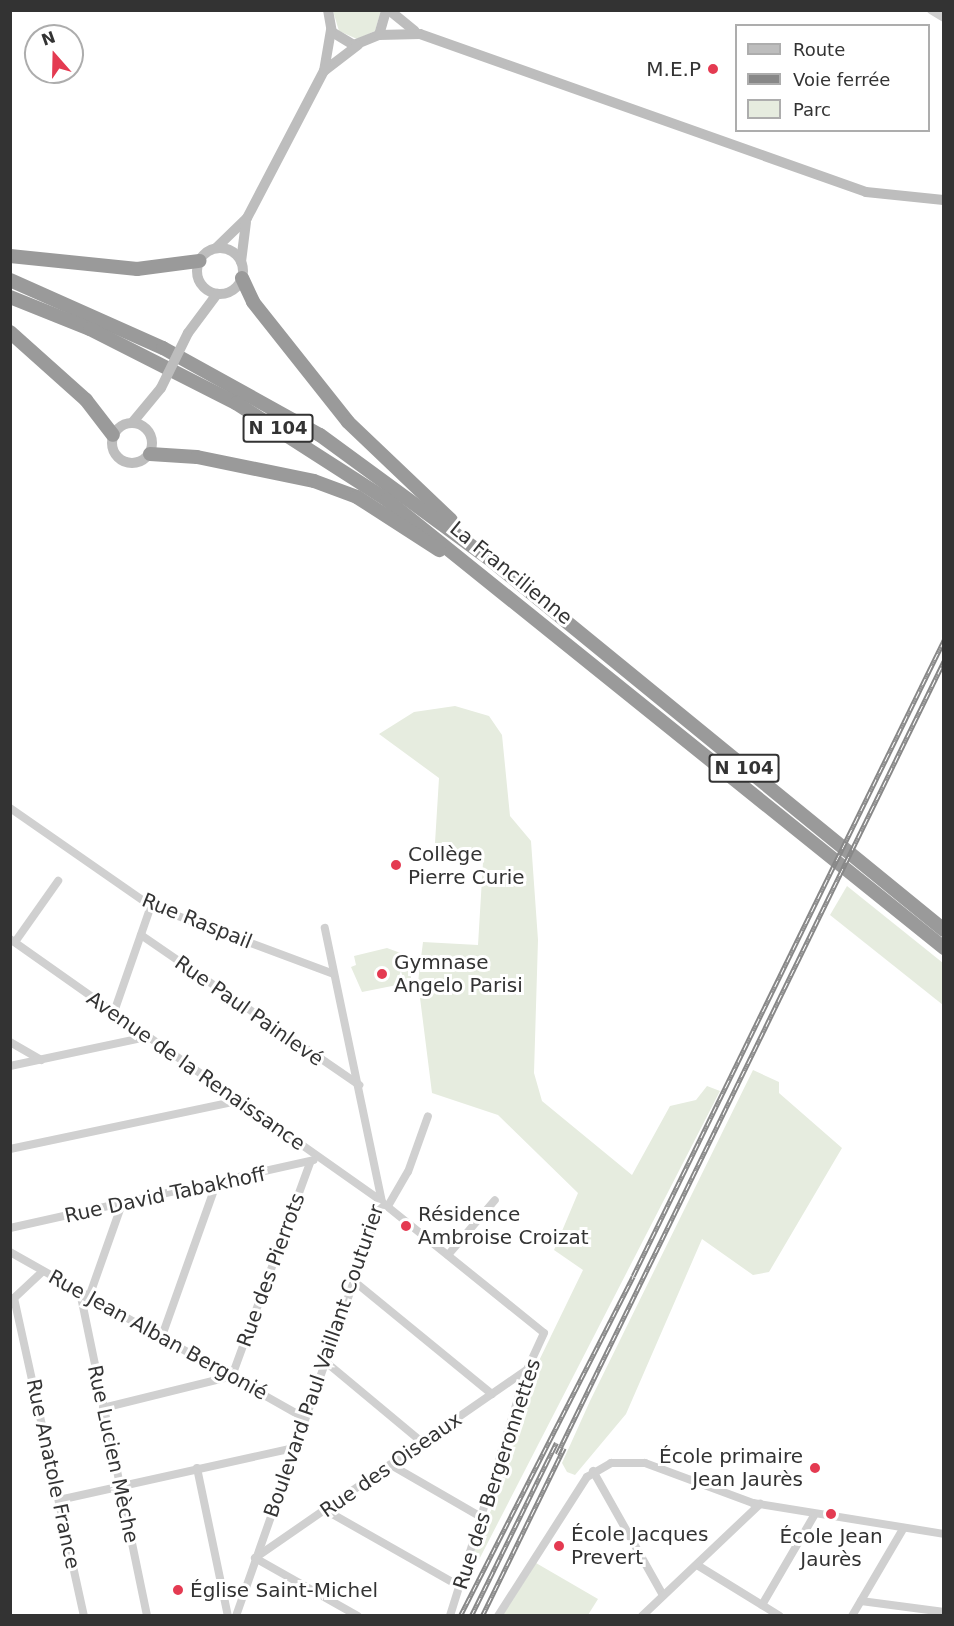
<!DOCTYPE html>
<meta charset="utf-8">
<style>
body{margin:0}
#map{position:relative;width:954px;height:1626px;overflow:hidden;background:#fff;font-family:"DejaVu Sans",sans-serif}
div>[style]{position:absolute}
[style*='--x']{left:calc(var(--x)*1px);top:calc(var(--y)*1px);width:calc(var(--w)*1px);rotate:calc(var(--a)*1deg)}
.green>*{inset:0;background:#e6ecdf}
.street>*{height:8px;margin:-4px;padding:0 4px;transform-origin:4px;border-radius:4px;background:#d0d0d0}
.secondary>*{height:10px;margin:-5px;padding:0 5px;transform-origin:5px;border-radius:5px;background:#bdbdbd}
.secondary>.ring{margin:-5px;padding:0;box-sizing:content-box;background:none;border:10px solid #bdbdbd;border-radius:50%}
.highway>*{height:14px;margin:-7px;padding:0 7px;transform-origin:7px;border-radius:7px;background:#9a9a9a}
.rail>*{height:4.5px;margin-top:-2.25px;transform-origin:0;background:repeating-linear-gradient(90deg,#fff 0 7px,#888 0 14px);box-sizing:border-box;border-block:2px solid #888}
.secondary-bridge>*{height:10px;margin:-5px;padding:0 5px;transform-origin:5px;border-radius:5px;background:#bdbdbd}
.dots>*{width:16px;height:16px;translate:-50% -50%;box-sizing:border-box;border:3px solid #fff;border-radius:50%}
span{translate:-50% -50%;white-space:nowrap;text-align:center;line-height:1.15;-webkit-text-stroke:6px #fff;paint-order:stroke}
.shield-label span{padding:2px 4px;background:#fff;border:2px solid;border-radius:4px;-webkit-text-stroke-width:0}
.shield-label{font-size:18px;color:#333;font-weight:700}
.poi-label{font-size:20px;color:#333}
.right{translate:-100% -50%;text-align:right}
.left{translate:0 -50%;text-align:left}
.street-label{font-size:20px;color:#333}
.frame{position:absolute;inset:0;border:12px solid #333;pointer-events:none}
.legend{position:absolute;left:735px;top:24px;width:195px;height:108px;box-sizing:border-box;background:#fff;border:2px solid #adadad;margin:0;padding:8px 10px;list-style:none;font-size:18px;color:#333}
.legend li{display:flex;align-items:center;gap:12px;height:30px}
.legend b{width:30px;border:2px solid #adadad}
.north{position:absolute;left:24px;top:24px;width:60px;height:60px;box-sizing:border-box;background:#fff;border:2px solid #adadad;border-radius:50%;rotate:340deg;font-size:16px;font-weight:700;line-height:24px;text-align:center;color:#333}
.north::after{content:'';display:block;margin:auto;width:21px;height:27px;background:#e43a51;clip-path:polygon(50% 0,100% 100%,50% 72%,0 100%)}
</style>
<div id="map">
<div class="green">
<div style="clip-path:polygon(381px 10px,375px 31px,357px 39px,339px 31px,333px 11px)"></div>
<div style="clip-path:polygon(455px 706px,489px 716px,502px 735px,510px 816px,531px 841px,538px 940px,534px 1073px,542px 1101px,632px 1175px,670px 1106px,696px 1100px,707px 1086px,720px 1091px,466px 1585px,462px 1581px,498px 1493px,534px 1371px,583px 1270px,554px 1250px,578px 1193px,498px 1115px,432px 1093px,418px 982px,423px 942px,478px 945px,483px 862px,434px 859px,439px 778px,379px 734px,414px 712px)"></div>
<div style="clip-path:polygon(847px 886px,943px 963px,943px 1005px,830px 915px)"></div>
<div style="clip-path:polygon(387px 948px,406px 955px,412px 982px,362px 992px,351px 967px,356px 965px,354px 956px)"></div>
<div style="clip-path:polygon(753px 1070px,779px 1082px,779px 1093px,842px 1148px,769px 1272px,753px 1275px,702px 1239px,626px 1414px,575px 1475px,567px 1472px,562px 1463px,590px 1401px)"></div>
<div style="clip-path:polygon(536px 1563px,598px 1599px,588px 1615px,502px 1616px)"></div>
</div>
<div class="street">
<div style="--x:931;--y:10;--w:15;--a:32"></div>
<div style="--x:10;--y:808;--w:172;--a:34.8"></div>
<div style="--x:151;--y:906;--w:195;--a:20.4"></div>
<div style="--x:141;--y:935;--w:265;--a:34.5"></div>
<div style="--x:10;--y:939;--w:451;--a:35.2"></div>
<div style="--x:378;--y:1199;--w:213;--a:38.9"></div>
<div style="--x:544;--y:1333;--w:41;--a:114.7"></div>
<div style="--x:527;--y:1370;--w:258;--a:107.4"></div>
<div style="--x:15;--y:942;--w:75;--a:-54.8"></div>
<div style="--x:114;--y:1012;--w:112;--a:-70.8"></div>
<div style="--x:10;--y:1042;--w:36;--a:30"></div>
<div style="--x:10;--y:1066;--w:139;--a:-12"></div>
<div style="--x:10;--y:1149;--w:233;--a:-11.9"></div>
<div style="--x:388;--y:1206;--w:39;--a:-60"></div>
<div style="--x:408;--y:1172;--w:59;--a:-70.3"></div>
<div style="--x:10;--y:1228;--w:311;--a:-12.6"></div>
<div style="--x:10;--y:1252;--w:338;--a:29.4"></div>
<div style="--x:448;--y:1255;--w:72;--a:-49.5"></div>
<div style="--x:355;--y:1282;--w:177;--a:39.3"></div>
<div style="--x:80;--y:1292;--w:331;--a:78.3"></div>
<div style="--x:89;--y:1297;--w:99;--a:-70.5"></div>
<div style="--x:14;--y:1298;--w:326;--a:77.6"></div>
<div style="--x:12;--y:1300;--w:42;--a:-43.1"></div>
<div style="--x:162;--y:1336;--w:161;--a:-70.4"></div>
<div style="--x:327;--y:1363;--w:125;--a:39.8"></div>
<div style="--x:103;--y:1408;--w:133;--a:-13.9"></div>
<div style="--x:232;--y:1376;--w:227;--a:-69.9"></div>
<div style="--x:391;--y:1465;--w:104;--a:30"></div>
<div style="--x:197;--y:1468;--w:151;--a:78.2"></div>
<div style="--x:593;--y:1471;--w:142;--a:60.6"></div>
<div style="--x:59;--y:1500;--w:241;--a:-12.5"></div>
<div style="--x:327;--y:1511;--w:152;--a:29.6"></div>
<div style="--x:255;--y:1558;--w:331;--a:-34.7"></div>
<div style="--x:255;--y:1558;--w:118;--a:29.4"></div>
<div style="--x:697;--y:1565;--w:97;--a:31.6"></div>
<div style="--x:861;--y:1601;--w:84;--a:7.5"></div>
<div style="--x:762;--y:1605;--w:105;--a:-59.8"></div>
<div style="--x:236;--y:1616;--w:439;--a:-70.6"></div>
<div style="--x:382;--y:1202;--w:280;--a:-101.8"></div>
<div style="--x:498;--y:1616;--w:165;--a:-57.4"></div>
<div style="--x:587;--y:1477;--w:28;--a:-30"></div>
<div style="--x:611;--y:1463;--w:34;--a:0"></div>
<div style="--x:645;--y:1463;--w:115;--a:20.3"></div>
<div style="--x:753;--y:1503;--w:193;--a:9.2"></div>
<div style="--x:642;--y:1616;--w:163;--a:-43.5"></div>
<div style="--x:852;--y:1616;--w:101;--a:-59.6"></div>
</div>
<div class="secondary">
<div style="--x:328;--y:10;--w:22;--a:80"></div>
<div style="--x:332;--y:32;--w:26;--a:31"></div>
<div style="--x:354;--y:45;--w:27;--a:-22"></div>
<div style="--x:379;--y:35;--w:26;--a:-74"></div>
<div style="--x:389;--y:10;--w:33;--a:39"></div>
<div style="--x:379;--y:35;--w:41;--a:-1.4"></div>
<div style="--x:420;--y:34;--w:473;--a:19.5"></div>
<div style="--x:866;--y:192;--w:78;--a:5.9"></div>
<div style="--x:324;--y:71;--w:43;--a:-37.4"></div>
<div style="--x:216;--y:248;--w:43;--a:-44.1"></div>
<div style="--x:247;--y:218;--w:166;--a:-62.4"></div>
<div style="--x:324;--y:71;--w:42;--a:-80.3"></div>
<div class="ring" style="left:197px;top:248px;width:36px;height:36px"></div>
<div style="--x:241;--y:262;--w:40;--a:-82.9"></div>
<div style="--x:188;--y:333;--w:49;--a:-53.4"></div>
<div class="ring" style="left:112px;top:423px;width:30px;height:30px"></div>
<div style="--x:132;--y:423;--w:45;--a:-50.4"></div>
</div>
<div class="highway">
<div style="--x:10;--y:256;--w:128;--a:5.8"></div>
<div style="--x:137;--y:269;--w:63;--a:-7.4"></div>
<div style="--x:242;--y:278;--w:26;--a:65"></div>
<div style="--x:253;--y:302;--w:153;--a:51.6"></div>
<div style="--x:348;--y:422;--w:142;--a:43.6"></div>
<div style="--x:10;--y:280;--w:167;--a:24"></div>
<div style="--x:163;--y:348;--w:179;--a:29"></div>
<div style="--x:320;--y:435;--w:213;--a:36.2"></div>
<div style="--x:492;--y:561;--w:583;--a:39.23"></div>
<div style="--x:10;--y:297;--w:86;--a:21.8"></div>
<div style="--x:90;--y:329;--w:164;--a:26.9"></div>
<div style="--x:236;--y:403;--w:179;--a:32.7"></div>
<div style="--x:387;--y:500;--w:715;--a:38.81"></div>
<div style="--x:10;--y:332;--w:102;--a:41.8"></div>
<div style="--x:86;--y:400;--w:44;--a:52.4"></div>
<div style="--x:150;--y:454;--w:47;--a:3.7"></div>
<div style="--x:197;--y:457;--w:119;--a:11.6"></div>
<div style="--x:314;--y:481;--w:46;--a:20.4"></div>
<div style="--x:357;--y:497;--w:98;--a:32.9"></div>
</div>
<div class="rail">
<div style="--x:557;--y:1454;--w:882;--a:-63.99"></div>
<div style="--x:460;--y:1616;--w:381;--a:-63"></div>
<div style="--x:633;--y:1276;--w:708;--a:-63.94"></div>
<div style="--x:471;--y:1616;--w:193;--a:-63.8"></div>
<div style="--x:482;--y:1616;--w:187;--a:-64"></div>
</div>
<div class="secondary-bridge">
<div style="--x:161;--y:388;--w:61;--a:-63.9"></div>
</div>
<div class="dots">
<div style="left:713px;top:69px;background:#e43a51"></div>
<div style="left:396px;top:865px;background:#e43a51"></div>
<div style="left:382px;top:974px;background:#e43a51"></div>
<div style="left:406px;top:1226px;background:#e43a51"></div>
<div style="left:815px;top:1468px;background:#e43a51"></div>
<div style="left:831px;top:1514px;background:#e43a51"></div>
<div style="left:559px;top:1546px;background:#e43a51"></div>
<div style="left:178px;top:1590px;background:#e43a51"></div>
</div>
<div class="shield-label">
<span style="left:278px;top:428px">N 104</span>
<span style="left:744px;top:768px">N 104</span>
</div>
<div class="poi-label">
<span class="right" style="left:701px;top:69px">M.E.P</span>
<span class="left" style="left:408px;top:866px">Collège<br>Pierre Curie</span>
<span class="left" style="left:394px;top:974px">Gymnase<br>Angelo Parisi</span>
<span class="left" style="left:418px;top:1226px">Résidence<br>Ambroise Croizat</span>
<span class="right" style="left:803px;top:1468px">École primaire<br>Jean Jaurès</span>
<span class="left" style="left:571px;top:1546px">École Jacques<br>Prevert</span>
<span style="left:831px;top:1548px">École Jean<br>Jaurès</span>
<span class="left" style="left:190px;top:1590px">Église Saint-Michel</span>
</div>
<div class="street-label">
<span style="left:511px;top:573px;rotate:39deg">La Francilienne</span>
<span style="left:197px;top:921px;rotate:22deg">Rue Raspail</span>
<span style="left:249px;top:1011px;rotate:35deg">Rue Paul Painlevé</span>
<span style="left:196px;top:1071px;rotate:35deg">Avenue de la Renaissance</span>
<span style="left:165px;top:1195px;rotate:-12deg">Rue David Tabakhoff</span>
<span style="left:271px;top:1270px;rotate:-70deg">Rue des Pierrots</span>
<span style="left:158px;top:1335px;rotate:29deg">Rue Jean Alban Bergonié</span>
<span style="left:324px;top:1361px;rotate:-71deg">Boulevard Paul Vaillant Couturier</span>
<span style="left:113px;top:1454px;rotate:78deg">Rue Lucien Mèche</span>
<span style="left:391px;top:1465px;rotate:-35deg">Rue des Oiseaux</span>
<span style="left:53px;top:1474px;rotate:78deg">Rue Anatole France</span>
<span style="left:497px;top:1474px;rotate:-72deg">Rue des Bergeronnettes</span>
</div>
<div class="frame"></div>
<ul class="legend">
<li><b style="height:8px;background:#bdbdbd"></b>Route</li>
<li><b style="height:8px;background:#888"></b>Voie ferrée</li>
<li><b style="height:16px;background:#e6ecdf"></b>Parc</li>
</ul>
<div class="north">N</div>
</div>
